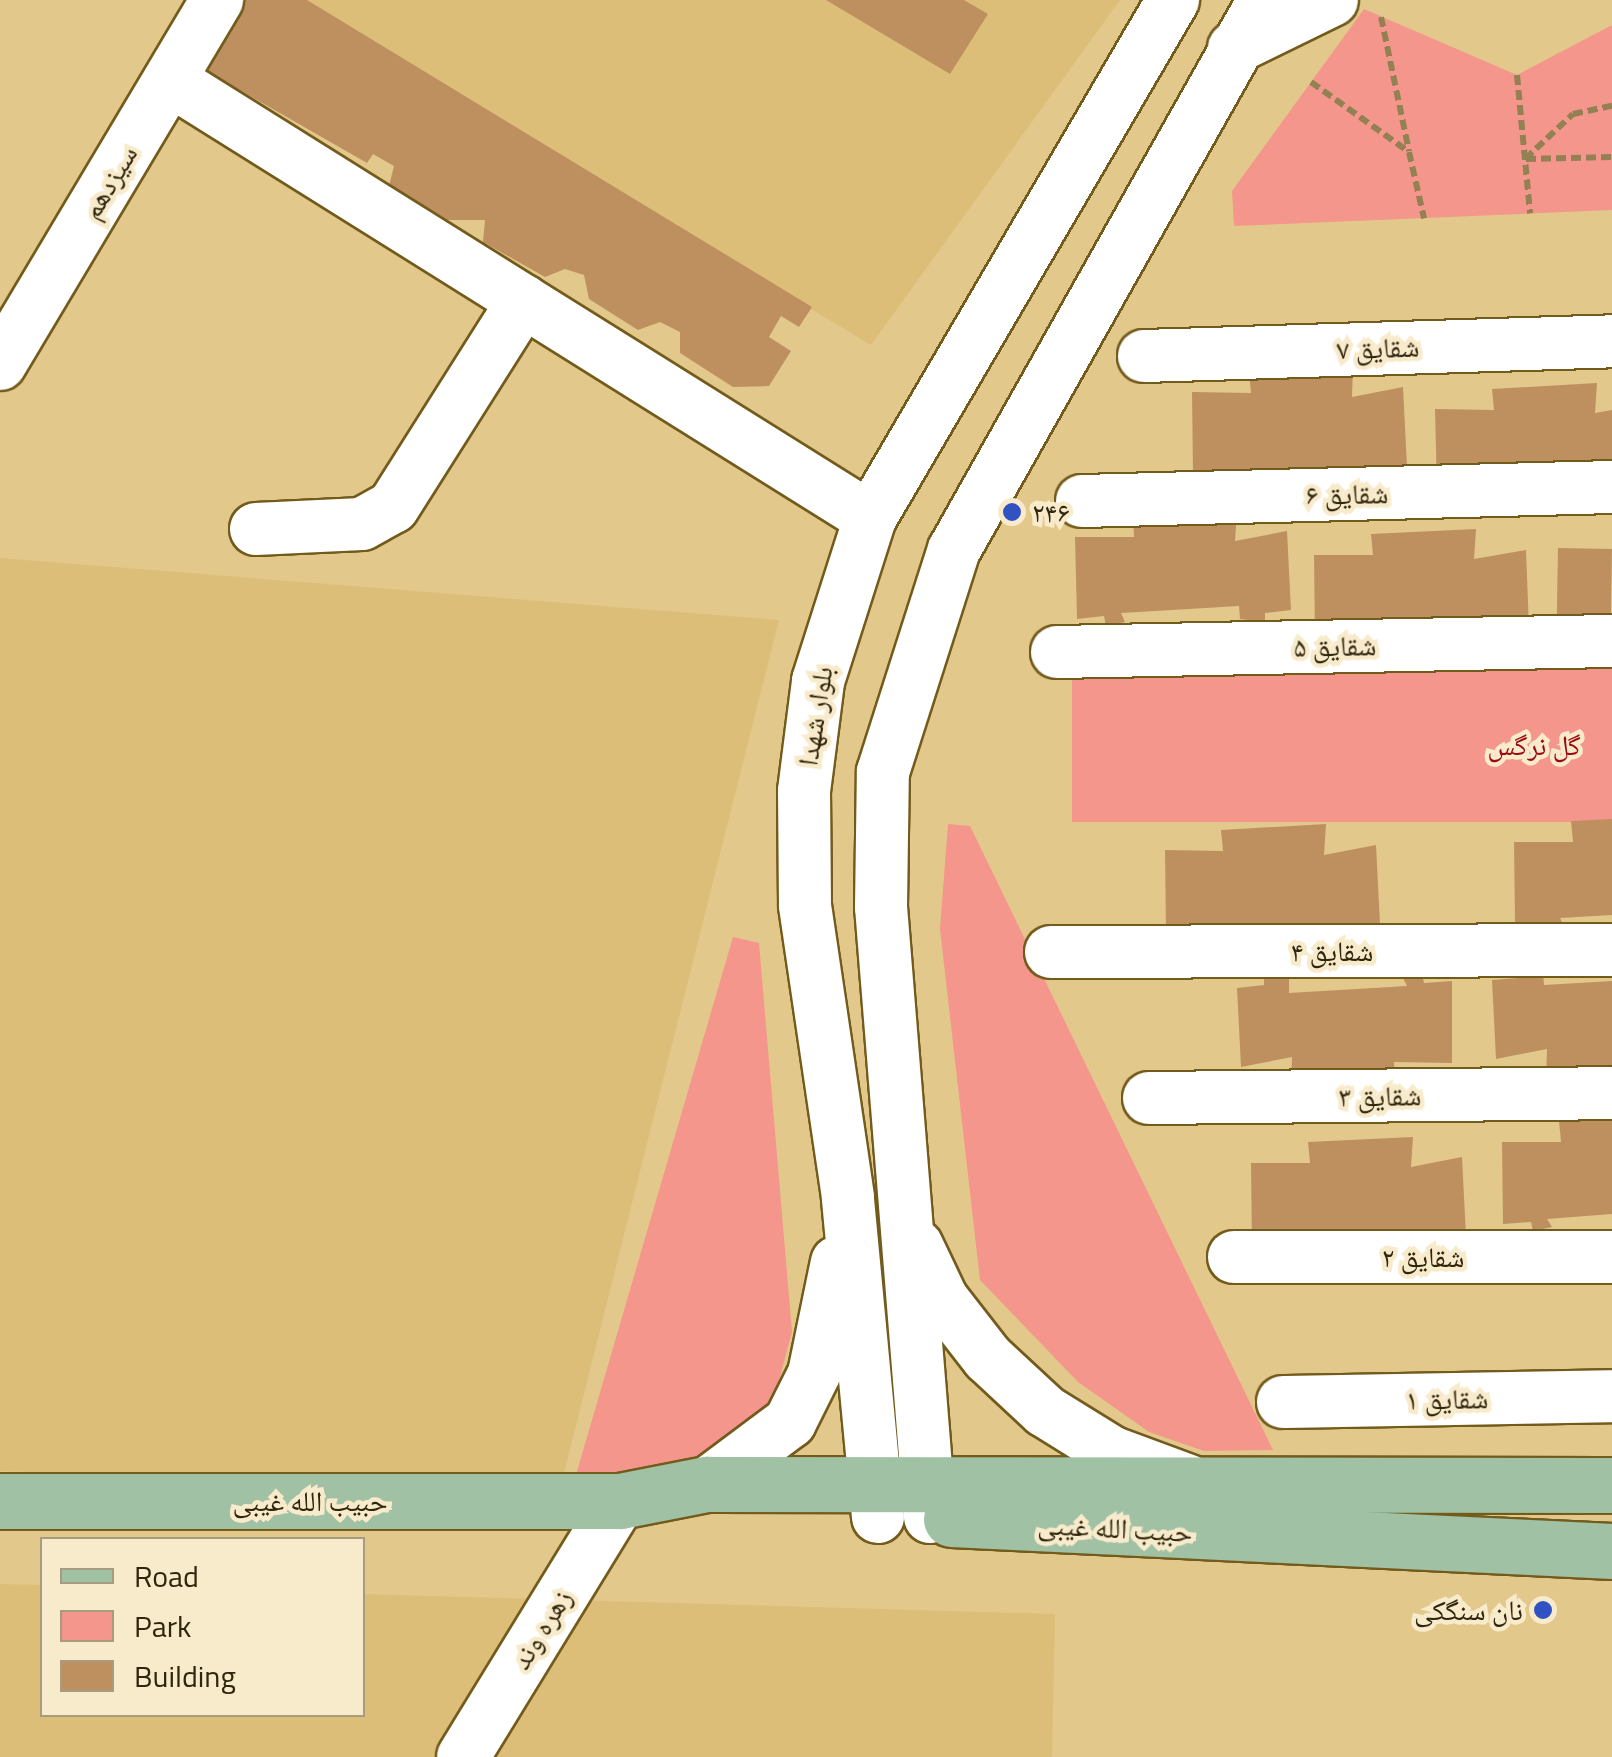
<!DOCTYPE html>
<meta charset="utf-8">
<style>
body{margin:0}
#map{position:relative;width:1612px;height:1757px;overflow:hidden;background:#e3c88b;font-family:"Titillium Web","Noto Naskh Arabic",sans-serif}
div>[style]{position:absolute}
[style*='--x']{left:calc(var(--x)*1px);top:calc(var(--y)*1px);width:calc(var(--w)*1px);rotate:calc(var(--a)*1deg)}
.built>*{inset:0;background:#ddbe79}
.green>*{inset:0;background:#f4968c;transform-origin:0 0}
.building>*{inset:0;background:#be9060;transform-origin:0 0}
.path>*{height:6px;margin-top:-3px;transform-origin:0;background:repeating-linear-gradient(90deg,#938053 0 10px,transparent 0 15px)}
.roads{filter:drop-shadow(2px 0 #735b1c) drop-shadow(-2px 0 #735b1c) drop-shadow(0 2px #735b1c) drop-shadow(0 -2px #735b1c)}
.minor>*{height:52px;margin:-26px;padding:0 26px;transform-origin:26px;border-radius:26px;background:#fff}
.major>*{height:55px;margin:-27.5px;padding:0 27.5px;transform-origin:27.5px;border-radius:27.5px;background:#a0c1a3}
.dots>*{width:28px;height:28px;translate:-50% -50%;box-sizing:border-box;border:5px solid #f8ebcc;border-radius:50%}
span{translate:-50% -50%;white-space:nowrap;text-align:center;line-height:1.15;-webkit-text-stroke:9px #f8ebcc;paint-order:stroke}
.street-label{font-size:28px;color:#30260d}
.poi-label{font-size:28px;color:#30260d}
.left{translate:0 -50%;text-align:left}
.right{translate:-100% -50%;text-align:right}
.park-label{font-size:28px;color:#9d0913}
.legend{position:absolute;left:40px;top:1537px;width:325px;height:180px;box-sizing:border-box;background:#f8ebcc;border:2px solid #a89c80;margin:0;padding:12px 18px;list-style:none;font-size:30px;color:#30260d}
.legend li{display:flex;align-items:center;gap:20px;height:50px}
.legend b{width:50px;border:2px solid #a89c80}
</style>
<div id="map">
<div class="built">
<div style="clip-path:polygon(296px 0,1120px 0,871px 345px)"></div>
<div style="clip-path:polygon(0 558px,779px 620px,560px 1489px,0 1471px)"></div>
<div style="clip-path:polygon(0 1584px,42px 1585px,42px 1714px,362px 1714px,363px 1594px,1055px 1614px,1052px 1757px,0 1757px)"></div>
</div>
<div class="green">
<div style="clip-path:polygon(1364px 9px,1517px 75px,1612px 25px,1612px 210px,1234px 226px,1232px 191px)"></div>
<div style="left:1612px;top:666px;width:156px;height:540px;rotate:90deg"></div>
<div style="clip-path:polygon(948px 824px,970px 826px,1273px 1450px,1204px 1451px,1149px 1432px,1078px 1382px,980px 1280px,940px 929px)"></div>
<div style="clip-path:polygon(733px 937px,759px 943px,792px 1332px,777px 1388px,755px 1434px,701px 1473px,573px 1485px)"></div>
</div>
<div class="building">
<div style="clip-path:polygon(229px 0,307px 0,812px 307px,799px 327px,781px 316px,769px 337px,791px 351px,769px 386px,733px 387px,680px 353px,680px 332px,660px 322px,638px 330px,589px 299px,584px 275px,565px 269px,545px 277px,483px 242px,485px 220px,448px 220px,389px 186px,394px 166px,373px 154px,367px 163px,182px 57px)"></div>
<div style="clip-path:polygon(826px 0,964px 0,988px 14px,950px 74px)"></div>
<div style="clip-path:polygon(1353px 367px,1352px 397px,1403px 387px,1407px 466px,1193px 474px,1192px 392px,1251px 393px,1249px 372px)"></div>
<div style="clip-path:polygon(1597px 383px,1595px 413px,1612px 410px,1612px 493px,1437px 491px,1435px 409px,1494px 410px,1492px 389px)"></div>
<div style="clip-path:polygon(1237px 511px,1235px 541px,1287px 531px,1291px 610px,1265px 613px,1265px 622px,1240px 619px,1239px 606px,1121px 613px,1125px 622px,1106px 626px,1104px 616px,1077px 619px,1075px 537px,1134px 537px,1133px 516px)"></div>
<div style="clip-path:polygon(1476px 529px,1474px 559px,1526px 550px,1529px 629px,1315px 637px,1314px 555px,1373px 555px,1371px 534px)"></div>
<div style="left:1558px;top:548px;width:54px;height:82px;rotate:1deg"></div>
<div style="clip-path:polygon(1612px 819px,1612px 915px,1560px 918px,1564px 927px,1545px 931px,1543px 922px,1515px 924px,1514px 842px,1573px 842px,1571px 821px)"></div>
<div style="clip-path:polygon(1326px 824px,1324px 855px,1376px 845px,1380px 924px,1166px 932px,1165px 850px,1223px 851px,1221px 830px)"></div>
<div style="clip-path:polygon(1519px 969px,1543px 971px,1544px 985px,1612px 981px,1612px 1077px,1546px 1080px,1547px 1049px,1496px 1059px,1492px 980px,1519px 978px)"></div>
<div style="clip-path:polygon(1422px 973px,1424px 983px,1452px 981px,1452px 1063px,1394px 1062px,1395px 1083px,1291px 1088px,1292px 1057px,1241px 1067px,1237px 988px,1264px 985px,1264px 976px,1289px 979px,1289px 993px,1407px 986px,1403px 978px)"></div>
<div style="clip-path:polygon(1612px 1119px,1612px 1214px,1547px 1219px,1552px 1227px,1533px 1231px,1531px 1222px,1503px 1224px,1502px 1142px,1561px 1142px,1559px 1121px)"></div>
<div style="clip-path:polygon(1413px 1137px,1411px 1167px,1462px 1157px,1466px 1236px,1252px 1245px,1251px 1163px,1310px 1163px,1308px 1142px)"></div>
</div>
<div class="path">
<div style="--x:1381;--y:17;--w:137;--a:78.2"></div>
<div style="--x:1517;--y:75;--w:139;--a:84.6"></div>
<div style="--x:1311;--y:82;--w:120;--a:35.5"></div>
<div style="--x:1409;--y:152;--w:68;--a:77.2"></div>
<div style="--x:1525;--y:159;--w:66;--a:-43.2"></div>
<div style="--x:1573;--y:114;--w:40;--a:-12"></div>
<div style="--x:1526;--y:159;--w:86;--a:-1.3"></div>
</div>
<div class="roads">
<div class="minor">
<div style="--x:1234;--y:48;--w:109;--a:-26.1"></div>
<div style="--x:170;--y:80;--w:826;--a:32.03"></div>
<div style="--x:1144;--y:356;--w:468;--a:-1.8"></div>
<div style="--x:0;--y:364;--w:424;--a:-59.2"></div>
<div style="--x:1082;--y:501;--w:530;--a:-1.51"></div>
<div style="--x:256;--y:529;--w:106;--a:-2.7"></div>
<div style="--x:362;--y:524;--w:35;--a:-29"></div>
<div style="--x:393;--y:507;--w:244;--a:-57.7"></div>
<div style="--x:1057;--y:652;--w:555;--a:-1.14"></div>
<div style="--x:1051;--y:952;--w:561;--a:-0.2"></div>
<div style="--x:1149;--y:1098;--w:463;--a:-0.6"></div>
<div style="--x:917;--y:1246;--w:59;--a:64.7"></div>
<div style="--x:942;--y:1299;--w:75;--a:52.1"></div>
<div style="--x:988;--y:1358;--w:78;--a:42.9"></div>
<div style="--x:1045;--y:1411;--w:78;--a:31.8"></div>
<div style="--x:1111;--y:1452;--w:83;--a:20.4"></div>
<div style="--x:1234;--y:1257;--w:378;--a:0"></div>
<div style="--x:1283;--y:1402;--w:329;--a:-1"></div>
<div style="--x:707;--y:1484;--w:104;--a:-36.8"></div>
<div style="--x:790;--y:1422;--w:54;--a:-63.4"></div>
<div style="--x:814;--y:1374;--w:114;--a:-78.4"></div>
<div style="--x:878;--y:1517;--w:321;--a:-95.4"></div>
<div style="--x:848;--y:1197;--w:295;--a:-98.4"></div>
<div style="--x:805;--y:905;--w:114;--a:-90.5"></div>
<div style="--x:804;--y:791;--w:111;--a:-82.7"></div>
<div style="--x:818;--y:681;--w:171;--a:-72.3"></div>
<div style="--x:870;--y:518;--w:600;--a:-59.67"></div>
<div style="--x:930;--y:1517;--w:612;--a:-94.59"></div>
<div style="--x:881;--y:907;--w:135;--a:-89.2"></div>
<div style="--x:883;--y:772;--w:233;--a:-72.3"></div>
<div style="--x:954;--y:550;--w:631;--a:-60.59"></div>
<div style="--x:463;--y:1757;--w:300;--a:-58.5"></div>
</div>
<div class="major">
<div style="--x:0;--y:1501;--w:620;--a:0"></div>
<div style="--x:620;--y:1501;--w:89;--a:-11.1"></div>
<div style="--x:707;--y:1484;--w:905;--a:0.06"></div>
<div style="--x:951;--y:1519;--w:662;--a:2.77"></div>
</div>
</div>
<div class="dots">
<div style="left:1012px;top:512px;background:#3052c2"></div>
<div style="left:1543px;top:1610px;background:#3052c2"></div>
</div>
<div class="street-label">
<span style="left:109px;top:182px;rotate:-59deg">سیزدهم</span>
<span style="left:1378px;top:348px;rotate:-2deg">شقایق ۷</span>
<span style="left:1347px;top:494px;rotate:-1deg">شقایق ۶</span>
<span style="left:1335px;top:646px;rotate:-1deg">شقایق ۵</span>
<span style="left:815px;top:716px;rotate:-81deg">بلوار شهدا</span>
<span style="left:1332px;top:951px">شقایق ۴</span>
<span style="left:1380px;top:1096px;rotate:-1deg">شقایق ۳</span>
<span style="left:1423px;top:1257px">شقایق ۲</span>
<span style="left:1447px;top:1399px;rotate:-1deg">شقایق ۱</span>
<span style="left:310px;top:1501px">حبیب الله غیبی</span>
<span style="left:1115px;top:1528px;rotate:3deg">حبیب الله غیبی</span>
<span style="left:541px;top:1629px;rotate:-58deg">زهره وند</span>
</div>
<div class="poi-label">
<span class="left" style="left:1032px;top:512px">۲۴۶</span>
<span class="right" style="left:1523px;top:1610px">نان سنگکی</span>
</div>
<div class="park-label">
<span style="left:1534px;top:745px">گل نرگس</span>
</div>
<ul class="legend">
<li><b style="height:12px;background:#a0c1a3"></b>Road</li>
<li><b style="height:28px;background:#f4968c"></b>Park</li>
<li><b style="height:28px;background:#be9060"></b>Building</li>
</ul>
</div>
